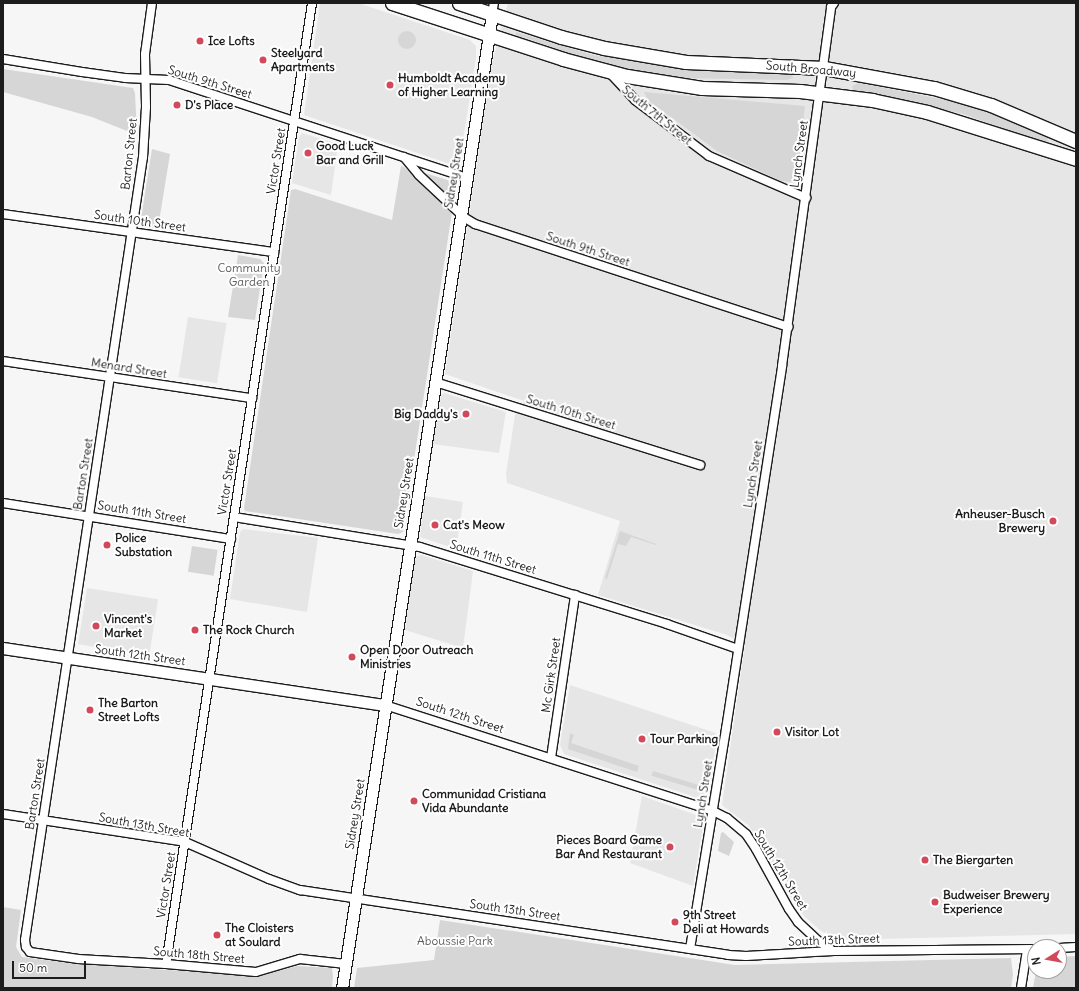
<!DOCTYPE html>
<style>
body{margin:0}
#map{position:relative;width:1079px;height:991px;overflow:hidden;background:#f6f6f6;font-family:Delius,sans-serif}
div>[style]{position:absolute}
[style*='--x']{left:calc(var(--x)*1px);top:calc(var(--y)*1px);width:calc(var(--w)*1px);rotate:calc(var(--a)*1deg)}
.built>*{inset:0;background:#e6e6e6;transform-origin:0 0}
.green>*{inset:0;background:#d6d6d6;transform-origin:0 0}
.round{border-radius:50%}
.roads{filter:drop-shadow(1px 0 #1c1c1c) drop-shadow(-1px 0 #1c1c1c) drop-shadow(0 1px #1c1c1c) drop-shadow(0 -1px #1c1c1c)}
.street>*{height:8px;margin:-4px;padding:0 4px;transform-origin:4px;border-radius:4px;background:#fff}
.secondary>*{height:11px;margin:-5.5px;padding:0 5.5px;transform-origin:5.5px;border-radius:5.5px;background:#fff}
.primary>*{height:13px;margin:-6.5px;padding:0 6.5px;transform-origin:6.5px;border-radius:6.5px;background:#fff}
.dots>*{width:11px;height:11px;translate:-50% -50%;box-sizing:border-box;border:2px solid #fff;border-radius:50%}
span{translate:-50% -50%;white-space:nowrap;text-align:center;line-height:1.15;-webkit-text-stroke:4px #fff;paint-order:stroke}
.poi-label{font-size:12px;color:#1c1c1c;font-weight:700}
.left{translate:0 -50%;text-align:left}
.right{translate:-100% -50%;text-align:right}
.street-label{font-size:12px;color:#1c1c1c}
.park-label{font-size:12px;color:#5d5d5d}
.frame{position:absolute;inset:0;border:4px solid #1c1c1c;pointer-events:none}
.north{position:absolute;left:1027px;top:939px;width:40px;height:40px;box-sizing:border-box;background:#fff;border:1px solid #a4a4a4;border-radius:50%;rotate:259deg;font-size:11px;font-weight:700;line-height:16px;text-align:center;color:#1c1c1c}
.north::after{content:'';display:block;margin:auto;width:14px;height:18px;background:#d1495b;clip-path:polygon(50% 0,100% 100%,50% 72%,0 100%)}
.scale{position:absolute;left:12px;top:961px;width:74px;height:18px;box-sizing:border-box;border:2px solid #1c1c1c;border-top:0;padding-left:5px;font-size:12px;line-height:14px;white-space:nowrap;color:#1c1c1c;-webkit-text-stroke:3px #fff;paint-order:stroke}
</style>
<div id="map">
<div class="built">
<div style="clip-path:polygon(320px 3px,358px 3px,470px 40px,476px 46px,476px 58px,459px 165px,453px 165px,304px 115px)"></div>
<div style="clip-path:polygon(508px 3px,1076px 3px,1076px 934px,837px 940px,821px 931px,804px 916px,791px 897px,761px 843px,748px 825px,722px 805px,745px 645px,727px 635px,598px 595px,620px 521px,507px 483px,506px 474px,515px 415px,524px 401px,445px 374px,492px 63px)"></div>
<div style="clip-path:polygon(302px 133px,338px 144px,331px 195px,292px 183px,299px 137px)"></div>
<div style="left:188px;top:317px;width:39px;height:61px;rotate:9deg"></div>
<div style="clip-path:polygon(444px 393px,506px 412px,499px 453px,433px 444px,441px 396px)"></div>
<div style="clip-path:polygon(425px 496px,463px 502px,456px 549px,420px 537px)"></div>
<div style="clip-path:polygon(243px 529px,318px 538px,307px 612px,230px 599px,240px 532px)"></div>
<div style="clip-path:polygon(421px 555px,473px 571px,463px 648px,405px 630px,415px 560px,417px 556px)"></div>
<div style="left:87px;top:588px;width:72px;height:57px;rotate:9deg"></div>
<div style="clip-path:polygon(570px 685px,716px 733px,717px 740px,706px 797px,698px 798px,564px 754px,560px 745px)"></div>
<div style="clip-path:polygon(642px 796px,702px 817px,703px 825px,693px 886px,630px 863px)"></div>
</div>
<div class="green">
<div class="round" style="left:398px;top:31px;width:18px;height:18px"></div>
<div style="clip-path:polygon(516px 32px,596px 56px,791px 72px,793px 78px,786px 80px,676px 78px,664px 77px,663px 75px,657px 76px,591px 61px,523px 37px,516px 37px)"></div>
<div style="clip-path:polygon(3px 69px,133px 88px,135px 93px,137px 135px,92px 117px,3px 92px)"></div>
<div style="clip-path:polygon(859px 83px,965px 104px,984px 109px,1049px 136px,1046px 144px,964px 114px,853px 90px,852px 86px)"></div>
<div style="clip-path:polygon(644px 92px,805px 106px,797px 175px,790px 182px,781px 181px,717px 151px,648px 100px)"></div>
<div style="clip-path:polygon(152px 149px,170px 154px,158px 228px,147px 227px,141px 222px,141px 219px)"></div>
<div style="clip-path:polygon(401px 166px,404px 167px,452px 212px,403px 532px,398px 534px,245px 511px,244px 508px,291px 190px,295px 189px,392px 220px)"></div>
<div style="clip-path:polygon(425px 173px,454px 182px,456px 188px,455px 197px,450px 197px,425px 175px)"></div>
<div style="clip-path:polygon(238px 255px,260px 259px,264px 263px,255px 320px,228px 317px)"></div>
<div style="clip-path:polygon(620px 531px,656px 544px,656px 545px,631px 537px,626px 546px,618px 544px,607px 579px,605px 578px)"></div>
<div style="left:192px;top:546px;width:26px;height:26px;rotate:9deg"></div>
<div style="clip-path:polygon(570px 733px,574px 735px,571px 743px,639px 766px,637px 772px,568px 749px)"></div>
<div style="left:653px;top:771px;width:53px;height:5px;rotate:17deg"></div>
<div style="clip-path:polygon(723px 832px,734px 842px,729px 856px,718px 851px,721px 833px)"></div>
<div style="clip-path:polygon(3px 907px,21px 910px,16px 947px,22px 957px,76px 964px,260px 976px,297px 966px,332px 968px,333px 976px,332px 988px,3px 988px)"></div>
<div style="clip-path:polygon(440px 920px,735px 965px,1011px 958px,1013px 975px,1011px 988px,354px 988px,357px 968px,434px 960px)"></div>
<div style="clip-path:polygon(1076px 956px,1076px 988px,1033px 988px,1036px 971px,1059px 971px,1059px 957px)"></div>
</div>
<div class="roads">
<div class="street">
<div style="--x:152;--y:3;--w:51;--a:97.8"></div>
<div style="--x:145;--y:54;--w:53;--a:88.9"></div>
<div style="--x:146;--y:107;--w:50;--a:93.4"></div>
<div style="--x:143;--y:157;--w:792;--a:98.57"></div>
<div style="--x:25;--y:940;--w:7;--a:82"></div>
<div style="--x:26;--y:947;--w:6;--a:51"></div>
<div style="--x:30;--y:952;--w:49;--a:8.3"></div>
<div style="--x:78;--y:959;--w:88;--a:3.3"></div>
<div style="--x:166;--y:964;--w:90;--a:5.1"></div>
<div style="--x:256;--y:972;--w:46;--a:-16.5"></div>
<div style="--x:300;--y:959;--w:46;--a:6.2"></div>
<div style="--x:492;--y:14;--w:11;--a:-80"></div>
<div style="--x:3;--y:59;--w:80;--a:9.3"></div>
<div style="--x:82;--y:72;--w:43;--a:7.9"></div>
<div style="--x:125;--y:78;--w:44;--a:2.6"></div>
<div style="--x:169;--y:80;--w:314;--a:18.2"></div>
<div style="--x:609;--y:72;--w:38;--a:47"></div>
<div style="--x:635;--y:100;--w:93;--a:37.1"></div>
<div style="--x:709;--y:156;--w:106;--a:23.4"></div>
<div style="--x:404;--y:157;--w:23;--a:50"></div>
<div style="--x:419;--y:175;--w:63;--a:43.1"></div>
<div style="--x:465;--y:218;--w:12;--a:31"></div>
<div style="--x:475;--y:224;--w:330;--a:18.2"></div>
<div style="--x:3;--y:214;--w:274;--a:8"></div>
<div style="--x:3;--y:361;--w:252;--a:8.5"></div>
<div style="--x:435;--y:382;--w:278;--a:17.4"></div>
<div style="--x:3;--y:503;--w:231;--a:9"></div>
<div style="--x:234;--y:517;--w:188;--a:9.2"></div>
<div style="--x:420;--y:547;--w:259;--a:17.3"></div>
<div style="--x:667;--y:624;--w:75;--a:19.4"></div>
<div style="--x:385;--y:705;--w:345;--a:17.9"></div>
<div style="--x:713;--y:811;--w:16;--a:27"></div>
<div style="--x:727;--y:818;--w:25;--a:40"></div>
<div style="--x:746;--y:834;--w:18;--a:56"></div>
<div style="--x:756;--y:849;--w:68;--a:61.2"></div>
<div style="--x:789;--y:909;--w:16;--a:55"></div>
<div style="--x:798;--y:922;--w:26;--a:43"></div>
<div style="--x:817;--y:940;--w:19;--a:35"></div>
<div style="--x:551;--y:758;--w:165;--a:-81.6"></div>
<div style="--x:3;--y:814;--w:184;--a:8.7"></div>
<div style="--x:185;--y:842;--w:92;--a:23.8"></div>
<div style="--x:269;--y:879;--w:33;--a:20"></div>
<div style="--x:300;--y:890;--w:433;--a:8.6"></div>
<div style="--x:728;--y:955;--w:18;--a:3"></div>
<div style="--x:746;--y:956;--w:88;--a:-3.3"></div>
<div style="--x:834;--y:951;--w:201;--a:-0.6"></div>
<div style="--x:1059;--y:948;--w:17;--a:-3"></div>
<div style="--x:690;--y:949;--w:223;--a:-80.7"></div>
<div style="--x:726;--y:729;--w:367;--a:-81.2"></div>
<div style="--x:782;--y:366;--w:362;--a:-82.2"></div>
<div style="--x:831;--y:7;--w:5;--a:-53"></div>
<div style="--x:166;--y:964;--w:972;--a:-81.36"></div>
<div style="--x:1021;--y:988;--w:39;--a:-81"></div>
</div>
<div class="secondary">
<div style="--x:3;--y:648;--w:386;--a:8.5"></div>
<div style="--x:342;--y:988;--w:985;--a:-81.24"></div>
</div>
<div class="primary">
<div style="--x:392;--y:3;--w:180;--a:18.1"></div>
<div style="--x:563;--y:59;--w:66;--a:14.9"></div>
<div style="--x:627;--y:76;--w:76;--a:9.1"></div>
<div style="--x:702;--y:88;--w:98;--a:1.8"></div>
<div style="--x:800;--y:91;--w:73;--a:7.1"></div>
<div style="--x:872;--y:100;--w:56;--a:12.3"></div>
<div style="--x:927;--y:112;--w:156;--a:17.5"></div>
<div style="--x:459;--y:3;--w:108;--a:18.4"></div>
<div style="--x:561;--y:37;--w:44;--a:14.3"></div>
<div style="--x:604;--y:48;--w:83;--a:9.7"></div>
<div style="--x:686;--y:62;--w:138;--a:2.5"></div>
<div style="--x:824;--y:68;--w:112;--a:10.3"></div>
<div style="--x:934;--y:88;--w:59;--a:16.6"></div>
<div style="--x:991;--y:105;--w:92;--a:23"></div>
</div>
</div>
<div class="dots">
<div style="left:200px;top:41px;background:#d1495b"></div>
<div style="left:263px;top:60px;background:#d1495b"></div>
<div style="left:390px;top:85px;background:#d1495b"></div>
<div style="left:177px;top:105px;background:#d1495b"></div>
<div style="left:308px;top:153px;background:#d1495b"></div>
<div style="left:466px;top:414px;background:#d1495b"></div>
<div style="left:1053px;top:521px;background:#d1495b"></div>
<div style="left:435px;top:525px;background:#d1495b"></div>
<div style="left:107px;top:545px;background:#d1495b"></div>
<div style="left:96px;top:626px;background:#d1495b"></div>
<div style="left:195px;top:630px;background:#d1495b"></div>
<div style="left:352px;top:657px;background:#d1495b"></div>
<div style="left:90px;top:710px;background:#d1495b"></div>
<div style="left:777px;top:732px;background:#d1495b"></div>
<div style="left:642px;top:739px;background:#d1495b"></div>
<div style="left:414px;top:801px;background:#d1495b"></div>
<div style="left:670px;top:847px;background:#d1495b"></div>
<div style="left:925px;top:860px;background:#d1495b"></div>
<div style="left:935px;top:902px;background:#d1495b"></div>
<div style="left:675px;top:922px;background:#d1495b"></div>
<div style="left:217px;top:935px;background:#d1495b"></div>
</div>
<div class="poi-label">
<span class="left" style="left:208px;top:41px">Ice Lofts</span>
<span class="left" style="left:271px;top:60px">Steelyard<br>Apartments</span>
<span class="left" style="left:398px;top:85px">Humboldt Academy<br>of Higher Learning</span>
<span class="left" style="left:185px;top:105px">D's Place</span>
<span class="left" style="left:316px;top:153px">Good Luck<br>Bar and Grill</span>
<span class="right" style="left:458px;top:414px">Big Daddy's</span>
<span class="right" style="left:1045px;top:521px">Anheuser-Busch<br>Brewery</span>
<span class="left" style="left:443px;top:525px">Cat's Meow</span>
<span class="left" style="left:115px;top:545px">Police<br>Substation</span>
<span class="left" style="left:104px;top:626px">Vincent's<br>Market</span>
<span class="left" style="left:203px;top:630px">The Rock Church</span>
<span class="left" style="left:360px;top:657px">Open Door Outreach<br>Ministries</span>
<span class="left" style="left:98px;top:710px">The Barton<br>Street Lofts</span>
<span class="left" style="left:785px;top:732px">Visitor Lot</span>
<span class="left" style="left:650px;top:739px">Tour Parking</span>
<span class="left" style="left:422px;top:801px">Communidad Cristiana<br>Vida Abundante</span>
<span class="right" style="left:662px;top:847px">Pieces Board Game<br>Bar And Restaurant</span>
<span class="left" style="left:933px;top:860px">The Biergarten</span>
<span class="left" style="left:943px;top:902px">Budweiser Brewery<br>Experience</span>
<span class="left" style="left:683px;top:922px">9th Street<br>Deli at Howards</span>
<span class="left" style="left:225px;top:935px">The Cloisters<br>at Soulard</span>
</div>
<div class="street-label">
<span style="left:811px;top:69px;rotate:5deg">South Broadway</span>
<span style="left:210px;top:82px;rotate:17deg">South 9th Street</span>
<span style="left:657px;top:115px;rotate:39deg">South 7th Street</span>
<span style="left:129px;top:154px;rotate:-84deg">Barton Street</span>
<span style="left:799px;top:154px;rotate:-82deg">Lynch Street</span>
<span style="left:276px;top:161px;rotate:-81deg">Victor Street</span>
<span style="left:454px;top:173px;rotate:-81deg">Sidney Street</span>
<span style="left:140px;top:221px;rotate:8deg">South 10th Street</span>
<span style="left:588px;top:249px;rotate:18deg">South 9th Street</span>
<span style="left:129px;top:368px;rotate:9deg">Menard Street</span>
<span style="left:571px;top:412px;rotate:17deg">South 10th Street</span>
<span style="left:83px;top:474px;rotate:-81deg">Barton Street</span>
<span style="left:753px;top:474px;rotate:-81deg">Lynch Street</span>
<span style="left:227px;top:482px;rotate:-81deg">Victor Street</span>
<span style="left:404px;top:493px;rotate:-81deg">Sidney Street</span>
<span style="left:142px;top:512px;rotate:9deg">South 11th Street</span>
<span style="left:493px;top:557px;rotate:17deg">South 11th Street</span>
<span style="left:140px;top:655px;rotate:8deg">South 12th Street</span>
<span style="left:551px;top:675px;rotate:-82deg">Mc Girk Street</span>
<span style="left:460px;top:715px;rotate:18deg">South 12th Street</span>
<span style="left:35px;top:794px;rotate:-81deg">Barton Street</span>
<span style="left:703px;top:794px;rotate:-81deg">Lynch Street</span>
<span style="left:355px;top:814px;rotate:-81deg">Sidney Street</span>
<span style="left:144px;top:825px;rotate:10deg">South 13th Street</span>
<span style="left:781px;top:870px;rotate:59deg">South 12th Street</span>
<span style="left:166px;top:885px;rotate:-81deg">Victor Street</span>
<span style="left:515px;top:910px;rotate:8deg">South 13th Street</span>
<span style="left:834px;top:940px;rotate:-2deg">South 13th Street</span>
<span style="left:199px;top:955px;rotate:5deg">South 18th Street</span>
</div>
<div class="park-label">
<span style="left:249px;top:275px">Community<br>Garden</span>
<span style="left:455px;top:941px">Aboussie Park</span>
</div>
<div class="frame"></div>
<div class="north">N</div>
<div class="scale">50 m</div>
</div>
